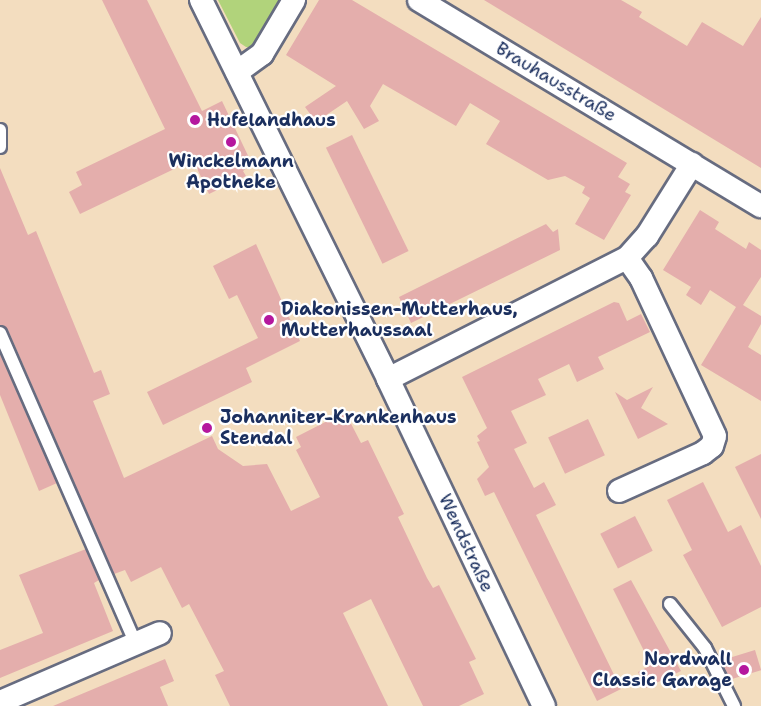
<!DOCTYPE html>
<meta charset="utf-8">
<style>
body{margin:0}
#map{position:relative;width:761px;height:706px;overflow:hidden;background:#f3ddbf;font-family:"Shantell Sans",sans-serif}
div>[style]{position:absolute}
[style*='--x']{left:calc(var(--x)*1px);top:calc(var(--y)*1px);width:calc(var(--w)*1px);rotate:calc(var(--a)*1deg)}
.green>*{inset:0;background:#b1d37b}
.building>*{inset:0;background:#e4aeac;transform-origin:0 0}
.roads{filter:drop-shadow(2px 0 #676c80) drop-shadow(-2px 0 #676c80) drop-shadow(0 2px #676c80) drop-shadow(0 -2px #676c80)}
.lane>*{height:12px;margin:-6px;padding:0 6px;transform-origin:6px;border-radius:6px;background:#fff}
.street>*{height:22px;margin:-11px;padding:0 11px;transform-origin:11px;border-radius:11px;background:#fff}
.dots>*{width:16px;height:16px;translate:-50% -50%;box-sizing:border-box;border:3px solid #fff;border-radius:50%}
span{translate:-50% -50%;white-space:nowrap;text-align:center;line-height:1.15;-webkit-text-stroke:4.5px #fff;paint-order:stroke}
.street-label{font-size:18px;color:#1b2f5e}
.poi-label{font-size:18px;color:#1b2f5e;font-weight:700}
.left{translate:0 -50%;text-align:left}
.right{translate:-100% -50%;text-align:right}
</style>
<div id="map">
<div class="green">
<div style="clip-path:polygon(218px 0,284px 0,254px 47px,246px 47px,240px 43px)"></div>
</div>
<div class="building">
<div style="clip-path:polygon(102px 0,147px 0,202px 111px,222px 101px,252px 164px,243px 171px,246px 176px,209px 194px,193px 160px,80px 214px,69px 192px,82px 185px,76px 172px,165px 129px)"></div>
<div style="clip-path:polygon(319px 0,352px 0,627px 163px,618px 177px,630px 184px,625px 192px,631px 195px,604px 240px,575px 224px,590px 198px,582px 193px,585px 187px,565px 176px,548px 180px,486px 144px,500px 121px,470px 103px,456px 126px,383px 84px,370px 106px,379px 121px,364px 129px,347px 101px,316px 122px,305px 107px,336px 86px,286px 55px)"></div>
<div style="clip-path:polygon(484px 0,621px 0,642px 12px,639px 17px,687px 46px,702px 22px,743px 46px,761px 17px,761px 168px)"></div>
<div style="left:352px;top:135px;width:129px;height:29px;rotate:64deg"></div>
<div style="clip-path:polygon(0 168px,28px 235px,36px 231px,94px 373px,101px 370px,110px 394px,93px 401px,124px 478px,212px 436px,218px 449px,243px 466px,267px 464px,291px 511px,320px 497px,296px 450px,301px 447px,296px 437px,345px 412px,361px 443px,368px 440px,404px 514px,398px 517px,427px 578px,433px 588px,439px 585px,476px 659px,469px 662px,484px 694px,459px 706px,423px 706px,371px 599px,343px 613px,388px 706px,230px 706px,215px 675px,224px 671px,189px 604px,182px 608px,161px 567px,131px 582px,125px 570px,114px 574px,8px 330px,0 325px)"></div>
<div style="clip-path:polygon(700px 210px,719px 222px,715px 229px,746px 249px,749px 242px,761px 250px,761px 277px,743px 305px,761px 316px,761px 324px,748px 347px,761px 355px,761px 401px,701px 365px,736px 307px,710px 290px,701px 305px,686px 295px,691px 287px,663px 270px)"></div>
<div style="clip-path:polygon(546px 224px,553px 232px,558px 229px,560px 250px,411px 323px,399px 297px)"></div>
<div style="clip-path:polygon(256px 244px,300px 341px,246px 368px,252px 382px,163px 425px,147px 392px,258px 338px,237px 295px,229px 299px,213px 266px)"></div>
<div style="clip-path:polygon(614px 302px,619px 303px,627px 321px,641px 314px,650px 332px,598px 357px,604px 369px,577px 382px,569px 364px,538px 379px,546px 395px,511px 411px,527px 443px,514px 449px,534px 488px,544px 482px,556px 505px,536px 515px,621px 689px,597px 701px,494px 492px,485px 496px,477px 479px,489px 467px,477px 442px,480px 441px,477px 436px,487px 428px,462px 377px)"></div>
<div style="clip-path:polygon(0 354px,57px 483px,39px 491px,0 395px)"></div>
<div style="clip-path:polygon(653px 387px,641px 408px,668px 424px,638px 439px,615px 392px,627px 400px)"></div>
<div style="left:588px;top:419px;width:40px;height:44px;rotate:65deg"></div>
<div style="clip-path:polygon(761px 454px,761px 519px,735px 467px)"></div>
<div style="clip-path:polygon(703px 482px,728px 532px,741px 525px,761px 566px,761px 607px,722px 627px,683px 555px,692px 550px,667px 500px)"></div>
<div style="left:635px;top:516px;width:39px;height:39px;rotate:63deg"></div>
<div style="clip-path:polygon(86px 549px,99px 580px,94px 583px,113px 631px,0 678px,0 650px,43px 633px,19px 575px)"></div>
<div style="clip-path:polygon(631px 580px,681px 671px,646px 688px,638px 672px,651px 665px,613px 589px)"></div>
<div style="left:755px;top:650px;width:21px;height:34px;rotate:73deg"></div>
<div style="clip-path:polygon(165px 659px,174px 681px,160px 687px,168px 706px,53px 706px)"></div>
</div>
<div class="roads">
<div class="lane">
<div style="--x:0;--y:130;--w:17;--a:90"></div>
<div style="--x:0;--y:333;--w:342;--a:66.4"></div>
<div style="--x:670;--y:604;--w:56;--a:51.5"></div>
<div style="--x:705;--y:648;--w:65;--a:63.4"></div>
</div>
<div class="street">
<div style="--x:201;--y:0;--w:423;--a:63.7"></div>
<div style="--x:388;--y:379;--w:362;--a:64.5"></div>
<div style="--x:419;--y:0;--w:399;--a:31.1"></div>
<div style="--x:237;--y:72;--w:31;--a:-36"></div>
<div style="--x:262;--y:54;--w:63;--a:-59.3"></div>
<div style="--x:388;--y:379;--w:268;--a:-26.9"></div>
<div style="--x:627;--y:258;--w:30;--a:-48"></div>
<div style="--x:647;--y:236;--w:85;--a:-58"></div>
<div style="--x:619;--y:491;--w:92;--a:-24.3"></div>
<div style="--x:703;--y:453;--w:11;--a:-38"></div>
<div style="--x:712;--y:446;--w:10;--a:-73"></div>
<div style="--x:715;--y:436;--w:174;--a:-115.1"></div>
<div style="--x:641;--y:278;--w:24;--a:-125"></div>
<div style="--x:0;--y:702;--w:174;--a:-23.3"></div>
</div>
</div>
<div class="dots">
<div style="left:195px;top:120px;background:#b5179e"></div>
<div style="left:231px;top:142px;background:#b5179e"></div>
<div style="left:269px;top:320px;background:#b5179e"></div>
<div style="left:207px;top:428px;background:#b5179e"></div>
<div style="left:744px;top:670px;background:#b5179e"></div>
</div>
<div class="street-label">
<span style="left:556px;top:82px;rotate:31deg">Brauhausstraße</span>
<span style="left:466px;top:543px;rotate:65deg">Wendstraße</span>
</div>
<div class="poi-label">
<span class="left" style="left:207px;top:120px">Hufelandhaus</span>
<span style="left:231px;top:172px">Winckelmann<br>Apotheke</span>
<span class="left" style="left:281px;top:320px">Diakonissen-Mutterhaus,<br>Mutterhaussaal</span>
<span class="left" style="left:220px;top:428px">Johanniter-Krankenhaus<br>Stendal</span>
<span class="right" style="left:732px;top:670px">Nordwall<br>Classic Garage</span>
</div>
</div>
